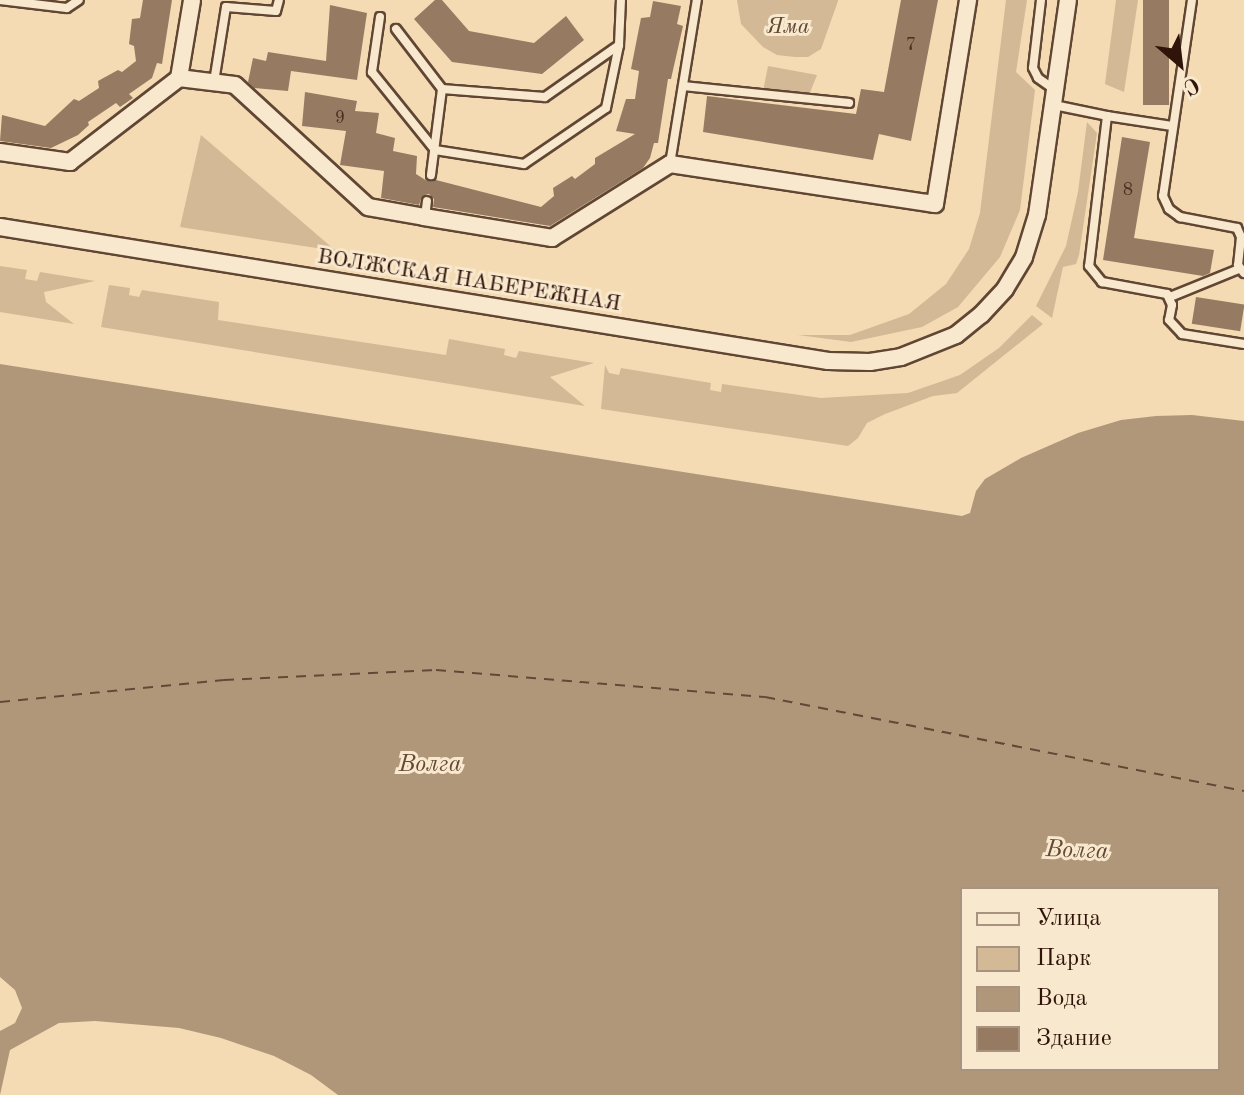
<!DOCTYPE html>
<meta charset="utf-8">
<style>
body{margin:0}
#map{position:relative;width:1244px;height:1095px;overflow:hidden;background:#f4dbb3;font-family:"Old Standard TT",serif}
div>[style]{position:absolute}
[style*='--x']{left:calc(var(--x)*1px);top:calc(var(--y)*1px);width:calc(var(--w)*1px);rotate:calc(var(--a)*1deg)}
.green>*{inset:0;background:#d3b996}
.water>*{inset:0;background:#b1977a}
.ferry>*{height:2px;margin-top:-1px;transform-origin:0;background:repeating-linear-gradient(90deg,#644837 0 10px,transparent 0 18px)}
.building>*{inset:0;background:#967b62;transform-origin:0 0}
.roads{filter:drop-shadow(2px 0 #614634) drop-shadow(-2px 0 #614634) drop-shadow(0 2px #614634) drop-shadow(0 -2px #614634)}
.service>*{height:8px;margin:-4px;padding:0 4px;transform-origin:4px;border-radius:4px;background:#f8e8ce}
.minor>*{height:16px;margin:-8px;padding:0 8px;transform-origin:8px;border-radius:8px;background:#f8e8ce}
span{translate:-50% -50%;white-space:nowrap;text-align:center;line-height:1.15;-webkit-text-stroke:6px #f8e8ce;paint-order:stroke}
.number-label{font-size:18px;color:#4a2e20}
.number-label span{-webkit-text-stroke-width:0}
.park-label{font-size:22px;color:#614634;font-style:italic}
.street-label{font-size:22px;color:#30140a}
.water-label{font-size:24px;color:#644837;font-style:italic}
.legend{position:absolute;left:960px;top:887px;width:260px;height:184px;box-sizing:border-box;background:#f8e8ce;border:2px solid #a89380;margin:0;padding:10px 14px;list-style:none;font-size:24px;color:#30140a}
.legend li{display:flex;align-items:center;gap:16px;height:40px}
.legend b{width:40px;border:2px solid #a89380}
.north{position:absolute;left:1140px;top:24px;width:80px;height:80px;-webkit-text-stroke:6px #f8e8ce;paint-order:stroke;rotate:152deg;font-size:22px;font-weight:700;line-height:32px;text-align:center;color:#30140a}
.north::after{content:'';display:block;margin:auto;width:28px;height:36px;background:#30140a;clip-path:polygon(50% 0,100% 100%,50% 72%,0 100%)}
</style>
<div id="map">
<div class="green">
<div style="clip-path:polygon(737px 0,838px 0,838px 1px,821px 49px,808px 57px,795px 57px,777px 55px,763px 47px,741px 24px)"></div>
<div style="clip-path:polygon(1006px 0,1027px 0,1016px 72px,1035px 90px,1020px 210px,1000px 257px,958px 307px,922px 327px,851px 342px,798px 335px,850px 335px,909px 314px,946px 284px,969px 249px,980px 213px)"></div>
<div style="clip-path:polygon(1116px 0,1138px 0,1124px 92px,1105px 84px)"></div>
<div style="clip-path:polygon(768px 66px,817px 75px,809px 95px,763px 91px)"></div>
<div style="clip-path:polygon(1087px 122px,1097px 133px,1079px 255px,1076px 264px,1063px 267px,1052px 318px,1036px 306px,1066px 246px,1078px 192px)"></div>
<div style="clip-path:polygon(201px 135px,336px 251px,180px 227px)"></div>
<div style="clip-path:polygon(0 266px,27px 270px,25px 279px,37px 281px,40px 272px,95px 281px,44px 292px,46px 302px,74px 324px,0 312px)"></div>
<div style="clip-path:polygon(109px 285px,130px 288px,129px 295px,139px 297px,142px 290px,219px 302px,218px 320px,446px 355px,449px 339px,505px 349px,504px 355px,516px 358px,519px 351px,594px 363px,550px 377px,585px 406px,101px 327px)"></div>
<div style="clip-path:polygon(1032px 315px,1043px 324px,957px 393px,933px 396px,885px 414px,867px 423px,858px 438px,848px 446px,601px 409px,605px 365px,609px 373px,619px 375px,621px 368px,711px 383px,710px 390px,721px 392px,722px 384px,821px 398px,908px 393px,960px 375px,999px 348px)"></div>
</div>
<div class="water">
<div style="clip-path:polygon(evenodd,0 364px,962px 516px,970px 513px,976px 491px,985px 479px,1021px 458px,1078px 433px,1121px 420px,1156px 416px,1192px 415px,1244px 421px,1244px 1095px,338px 1095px,311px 1075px,274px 1056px,221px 1038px,179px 1028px,95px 1021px,59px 1023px,10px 1050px,0 1095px,0 1031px,15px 1023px,22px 1008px,15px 990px,0 977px,0 364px,962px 889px,1218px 889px,1218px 1069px,962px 1069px,962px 889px)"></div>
</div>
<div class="ferry">
<div style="--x:0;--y:702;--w:225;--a:-5.6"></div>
<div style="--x:224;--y:680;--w:212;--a:-2.7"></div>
<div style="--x:436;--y:670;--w:330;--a:4.7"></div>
<div style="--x:765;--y:697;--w:488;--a:11.1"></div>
</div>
<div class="building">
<div style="clip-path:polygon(143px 0,172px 0,162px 64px,157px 63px,152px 78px,129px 94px,133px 98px,120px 107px,116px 103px,88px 122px,89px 125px,78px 135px,51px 148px,0 141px,2px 115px,45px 126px,74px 99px,79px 101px,99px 88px,98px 81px,118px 70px,122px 72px,136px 61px,134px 46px,129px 44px,132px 19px,140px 18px)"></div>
<div style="clip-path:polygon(435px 0,442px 0,469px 31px,534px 43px,566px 16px,584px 40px,542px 74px,452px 62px,414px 19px)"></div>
<div style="clip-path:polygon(901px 0,938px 0,911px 141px,879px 134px,873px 160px,703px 132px,707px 96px,856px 114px,861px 89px,884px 92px)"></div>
<div style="left:1143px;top:0;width:26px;height:105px"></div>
<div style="clip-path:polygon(653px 1px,681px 6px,677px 24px,683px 26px,671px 79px,668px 79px,658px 143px,654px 143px,650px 158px,643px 168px,550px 226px,433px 207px,434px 199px,429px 194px,422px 196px,419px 205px,381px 198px,384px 171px,340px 165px,346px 131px,302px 126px,305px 92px,357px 101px,355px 111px,379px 113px,376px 133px,395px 138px,393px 151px,417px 156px,416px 174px,427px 181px,436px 180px,541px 207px,554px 196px,553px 188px,572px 176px,575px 179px,595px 164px,595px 158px,635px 134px,616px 131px,626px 99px,635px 99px,639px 71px,631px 69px,641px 18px,650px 17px)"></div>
<div style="clip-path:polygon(330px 5px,367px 13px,357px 80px,291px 71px,288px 91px,254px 88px,248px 82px,253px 58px,266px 61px,268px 52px,326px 61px)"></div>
<div style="clip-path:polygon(1122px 137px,1150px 142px,1134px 238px,1214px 250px,1210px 273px,1203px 276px,1103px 260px)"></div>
<div style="left:1196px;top:297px;width:49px;height:27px;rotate:9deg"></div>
</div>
<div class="roads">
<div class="service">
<div style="--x:0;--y:0;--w:67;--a:6.8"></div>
<div style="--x:67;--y:8;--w:14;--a:-34"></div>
<div style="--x:1041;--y:0;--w:68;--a:96.7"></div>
<div style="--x:1033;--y:68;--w:11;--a:63"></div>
<div style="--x:1038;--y:78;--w:19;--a:35"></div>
<div style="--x:1192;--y:0;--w:198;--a:98.4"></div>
<div style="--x:1163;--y:196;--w:14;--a:65"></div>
<div style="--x:1169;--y:209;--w:14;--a:36"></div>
<div style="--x:1180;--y:217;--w:58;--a:10.9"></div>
<div style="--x:1237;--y:228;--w:10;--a:66"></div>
<div style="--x:1241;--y:237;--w:28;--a:96"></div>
<div style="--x:1238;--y:265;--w:10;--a:53"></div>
<div style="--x:380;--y:17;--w:56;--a:98.3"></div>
<div style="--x:372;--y:72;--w:100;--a:51.1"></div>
<div style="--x:435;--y:150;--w:90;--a:8.9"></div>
<div style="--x:524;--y:164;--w:99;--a:-34.3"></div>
<div style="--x:606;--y:108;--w:64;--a:-78.3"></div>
<div style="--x:619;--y:45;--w:45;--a:-87.5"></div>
<div style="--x:396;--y:29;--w:76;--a:52.5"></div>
<div style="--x:442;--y:89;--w:87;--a:97.3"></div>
<div style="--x:214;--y:82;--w:76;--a:-80.9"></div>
<div style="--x:226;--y:7;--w:50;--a:4.6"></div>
<div style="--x:276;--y:11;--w:11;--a:-75"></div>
<div style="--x:683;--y:86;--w:167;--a:5.8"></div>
<div style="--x:442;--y:89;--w:103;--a:4.4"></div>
<div style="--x:545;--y:97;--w:90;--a:-35.1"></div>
<div style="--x:1054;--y:105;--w:54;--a:11.7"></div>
<div style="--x:1172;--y:126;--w:66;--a:-171.3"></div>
<div style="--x:1107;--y:116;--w:151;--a:96.8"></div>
<div style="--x:1089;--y:266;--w:21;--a:51"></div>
<div style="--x:1102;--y:282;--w:66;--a:10.5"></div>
<div style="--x:1167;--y:294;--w:12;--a:66"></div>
<div style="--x:1172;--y:305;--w:15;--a:101"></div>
<div style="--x:1169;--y:320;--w:19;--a:47"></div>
<div style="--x:1182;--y:334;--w:63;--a:9.2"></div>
<div style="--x:670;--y:164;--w:166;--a:-80.7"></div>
<div style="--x:425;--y:217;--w:16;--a:-83"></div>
<div style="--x:1170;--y:297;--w:74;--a:-22.1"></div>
</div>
<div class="minor">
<div style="--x:179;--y:78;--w:79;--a:-80.5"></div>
<div style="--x:0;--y:152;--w:71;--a:8.1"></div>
<div style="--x:70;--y:162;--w:138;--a:-37.6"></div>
<div style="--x:179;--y:78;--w:56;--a:7.1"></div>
<div style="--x:235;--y:85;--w:180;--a:42.5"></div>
<div style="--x:368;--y:207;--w:57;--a:10.1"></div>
<div style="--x:424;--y:217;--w:130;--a:9.3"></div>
<div style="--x:552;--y:238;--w:139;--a:-32.1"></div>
<div style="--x:670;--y:164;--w:268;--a:8.6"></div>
<div style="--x:935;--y:204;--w:207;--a:-80.8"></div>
<div style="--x:0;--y:227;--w:839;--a:9.19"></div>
<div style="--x:828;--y:361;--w:42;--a:1.4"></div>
<div style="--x:870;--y:362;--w:31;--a:-9"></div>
<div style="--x:901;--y:357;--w:59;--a:-21.8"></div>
<div style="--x:956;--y:335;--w:32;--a:-39"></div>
<div style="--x:981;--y:315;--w:35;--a:-47"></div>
<div style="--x:1005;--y:289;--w:37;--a:-59"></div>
<div style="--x:1024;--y:257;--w:44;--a:-72.8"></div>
<div style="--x:1037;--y:215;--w:217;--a:-81.8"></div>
</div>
</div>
<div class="number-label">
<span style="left:911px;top:45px">7</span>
<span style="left:340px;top:118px">9</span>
<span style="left:1128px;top:190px">8</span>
</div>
<div class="park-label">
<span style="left:788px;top:28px">Яма</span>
</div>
<div class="street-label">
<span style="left:469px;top:281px;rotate:9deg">ВОЛЖСКАЯ НАБЕРЕЖНАЯ</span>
</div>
<div class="water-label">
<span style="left:430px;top:766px">Волга</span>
<span style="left:1077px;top:852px;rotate:2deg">Волга</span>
</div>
<ul class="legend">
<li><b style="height:10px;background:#f8e8ce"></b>Улица</li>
<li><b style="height:22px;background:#d3b996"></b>Парк</li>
<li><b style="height:22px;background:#b1977a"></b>Вода</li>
<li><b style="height:22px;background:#967b62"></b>Здание</li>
</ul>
<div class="north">С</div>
</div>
